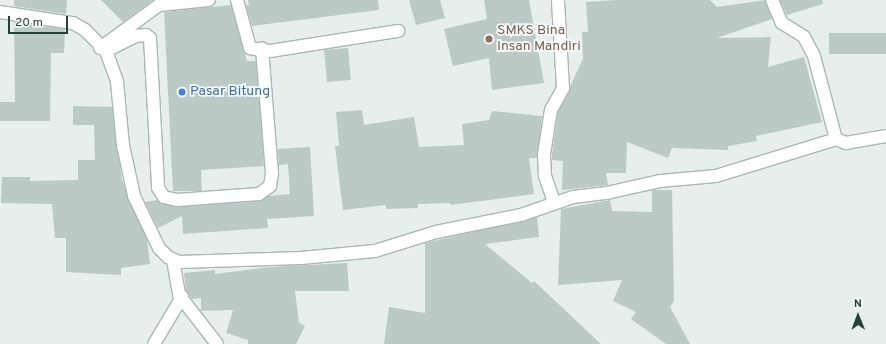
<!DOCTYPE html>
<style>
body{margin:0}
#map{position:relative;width:886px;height:344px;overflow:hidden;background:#e6efeb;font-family:Overpass,sans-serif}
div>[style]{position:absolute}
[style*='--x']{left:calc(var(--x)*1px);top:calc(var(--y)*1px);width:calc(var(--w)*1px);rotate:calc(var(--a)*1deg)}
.building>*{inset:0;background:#bbcac4;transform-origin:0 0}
.roads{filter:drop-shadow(1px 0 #a8b8b2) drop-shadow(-1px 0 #a8b8b2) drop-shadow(0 1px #a8b8b2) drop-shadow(0 -1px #a8b8b2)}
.minor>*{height:12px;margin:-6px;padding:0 6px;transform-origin:6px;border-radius:6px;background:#fff}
.dots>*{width:11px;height:11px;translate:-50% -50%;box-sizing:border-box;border:2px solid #f7fbf9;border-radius:50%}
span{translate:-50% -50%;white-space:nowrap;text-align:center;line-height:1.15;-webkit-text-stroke:3.5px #f7fbf9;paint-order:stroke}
.education-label{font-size:14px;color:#785e54}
.left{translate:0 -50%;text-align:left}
.shop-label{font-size:14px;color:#366cbe}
.north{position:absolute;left:838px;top:296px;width:40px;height:40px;-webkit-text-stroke:3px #f7fbf9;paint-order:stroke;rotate:359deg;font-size:11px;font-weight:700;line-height:16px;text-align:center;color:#24423a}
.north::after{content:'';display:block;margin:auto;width:14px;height:18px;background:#24423a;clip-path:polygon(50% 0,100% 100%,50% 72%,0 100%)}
.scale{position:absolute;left:8px;top:16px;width:60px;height:18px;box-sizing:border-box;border:2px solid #24423a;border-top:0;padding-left:5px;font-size:12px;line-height:14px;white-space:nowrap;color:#24423a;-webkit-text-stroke:3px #f7fbf9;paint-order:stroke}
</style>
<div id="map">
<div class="building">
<div style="clip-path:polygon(14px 0,67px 0,66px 14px,14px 6px)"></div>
<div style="clip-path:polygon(101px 0,153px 0,123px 22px)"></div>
<div style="clip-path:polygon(248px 0,378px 0,379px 10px,252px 26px,246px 5px,249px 5px)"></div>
<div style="clip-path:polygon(409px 0,440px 0,445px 18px,416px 25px)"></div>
<div style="clip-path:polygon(484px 0,529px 0,544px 83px,492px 90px,489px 58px,453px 66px,444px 29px,487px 19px)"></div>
<div style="clip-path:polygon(617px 0,710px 0,717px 7px,765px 0,772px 19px,717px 38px,771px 37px,768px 67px,804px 57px,822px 122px,756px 136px,757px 141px,728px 146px,728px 150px,672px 148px,668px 158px,627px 142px,626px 173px,606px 173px,608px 185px,562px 190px,563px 161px,552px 160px,552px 154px,558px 112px,583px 59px,582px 32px,588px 32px,586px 2px)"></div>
<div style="clip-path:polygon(780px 0,822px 0,823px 4px,787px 15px)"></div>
<div style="clip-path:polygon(231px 5px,247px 61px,256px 61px,264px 166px,201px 170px,202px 191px,173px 191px,164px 12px)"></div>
<div style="clip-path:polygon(14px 22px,65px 29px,64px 53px,51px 53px,50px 121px,0 121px,0 102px,15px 102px)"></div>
<div style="left:886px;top:33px;width:21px;height:57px;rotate:90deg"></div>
<div style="left:348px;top:48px;width:32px;height:24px;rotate:85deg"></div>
<div style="clip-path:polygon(73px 106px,112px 107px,122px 180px,147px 239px,150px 264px,121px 268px,121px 275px,66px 272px,66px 238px,55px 238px,52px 204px,1px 203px,2px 177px,30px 177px,30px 181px,78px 180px,78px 160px,95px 160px,94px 125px,73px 125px)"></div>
<div style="clip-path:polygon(362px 110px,364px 125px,414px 117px,419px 147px,464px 145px,462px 124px,489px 120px,492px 111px,542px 116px,537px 158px,529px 158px,534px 194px,450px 205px,450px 203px,418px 204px,418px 208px,386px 209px,386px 205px,343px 210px,335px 146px,339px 146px,336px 112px)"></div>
<div style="clip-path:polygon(310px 147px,314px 216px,267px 219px,268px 228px,183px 234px,182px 216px,158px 228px,145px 202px,157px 200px,178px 207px,260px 201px,269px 196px,290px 194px,288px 164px,279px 165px,278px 149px)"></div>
<div style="clip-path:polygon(652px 190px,672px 190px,674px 301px,670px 307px,690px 344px,666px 344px,631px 319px,636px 312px,613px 301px,622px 280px,558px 285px,561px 209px,610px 200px,612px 211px,652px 212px)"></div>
<div style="clip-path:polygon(537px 217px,539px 237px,485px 244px,532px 283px,534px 281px,601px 344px,384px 344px,389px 307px,425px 313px,425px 243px)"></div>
<div style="clip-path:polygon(347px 263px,349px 291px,295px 291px,299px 323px,305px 326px,296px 344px,248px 344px,248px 340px,226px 333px,233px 310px,201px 311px,201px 298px,192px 299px,186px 291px,184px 273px,215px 270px,215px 274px,269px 267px)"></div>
</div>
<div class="roads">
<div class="minor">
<div style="--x:237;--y:0;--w:50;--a:74.8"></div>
<div style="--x:250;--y:48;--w:5;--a:11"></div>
<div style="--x:255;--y:49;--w:15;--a:8"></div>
<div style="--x:270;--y:51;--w:130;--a:-8.9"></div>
<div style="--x:772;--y:0;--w:25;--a:67"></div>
<div style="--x:782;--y:23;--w:26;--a:32"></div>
<div style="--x:804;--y:37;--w:21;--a:62"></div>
<div style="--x:814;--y:56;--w:86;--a:75.2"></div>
<div style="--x:0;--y:12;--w:74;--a:8.6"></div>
<div style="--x:73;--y:23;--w:14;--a:30"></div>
<div style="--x:85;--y:30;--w:30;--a:45"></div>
<div style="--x:106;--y:51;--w:33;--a:70"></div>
<div style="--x:117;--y:82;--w:63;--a:84.6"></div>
<div style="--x:123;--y:145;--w:52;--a:77.8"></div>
<div style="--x:134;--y:196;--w:58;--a:64.3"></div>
<div style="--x:159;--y:248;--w:13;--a:45"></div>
<div style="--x:168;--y:257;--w:12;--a:24"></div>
<div style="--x:179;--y:262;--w:122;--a:-1.9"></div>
<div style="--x:301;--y:258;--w:74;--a:-5.4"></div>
<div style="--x:375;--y:251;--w:64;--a:-17.3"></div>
<div style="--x:436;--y:232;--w:87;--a:-11.3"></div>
<div style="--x:521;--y:215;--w:55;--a:-19.1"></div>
<div style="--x:573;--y:197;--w:34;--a:-7"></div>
<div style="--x:607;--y:193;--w:54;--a:-12.8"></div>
<div style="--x:660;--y:181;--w:56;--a:-5.1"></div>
<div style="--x:716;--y:176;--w:126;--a:-17.1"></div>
<div style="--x:836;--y:139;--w:11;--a:22"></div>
<div style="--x:846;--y:143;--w:41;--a:-9.9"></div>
<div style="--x:100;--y:48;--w:73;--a:-36.1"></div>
<div style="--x:159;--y:5;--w:50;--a:-5.7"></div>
<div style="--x:106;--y:51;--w:34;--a:-27"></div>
<div style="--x:136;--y:36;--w:10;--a:-6"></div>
<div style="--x:146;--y:35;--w:5;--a:37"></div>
<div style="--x:150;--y:38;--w:150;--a:86.9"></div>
<div style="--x:158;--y:188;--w:11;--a:56"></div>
<div style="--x:164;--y:197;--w:13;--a:13"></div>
<div style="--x:177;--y:200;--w:82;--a:-4.2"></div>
<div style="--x:259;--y:194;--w:14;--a:-36"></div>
<div style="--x:270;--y:186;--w:13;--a:-81"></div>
<div style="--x:272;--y:173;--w:125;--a:-94.6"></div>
<div style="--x:554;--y:202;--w:28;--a:-109"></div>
<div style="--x:545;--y:176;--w:22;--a:-93"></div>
<div style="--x:544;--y:154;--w:45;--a:-81"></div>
<div style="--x:551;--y:110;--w:25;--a:-61"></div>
<div style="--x:563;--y:88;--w:88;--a:-93.3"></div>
<div style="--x:173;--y:260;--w:36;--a:80"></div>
<div style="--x:179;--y:295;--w:62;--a:52.2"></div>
<div style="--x:154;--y:344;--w:55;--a:-59.2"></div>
</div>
</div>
<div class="dots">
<div style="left:489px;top:39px;background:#8d6e63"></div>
<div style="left:182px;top:92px;background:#3f7fe0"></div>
</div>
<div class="education-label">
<span class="left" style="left:497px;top:39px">SMKS Bina<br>Insan Mandiri</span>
</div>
<div class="shop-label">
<span class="left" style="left:190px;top:92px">Pasar Bitung</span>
</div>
<div class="north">N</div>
<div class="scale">20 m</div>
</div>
